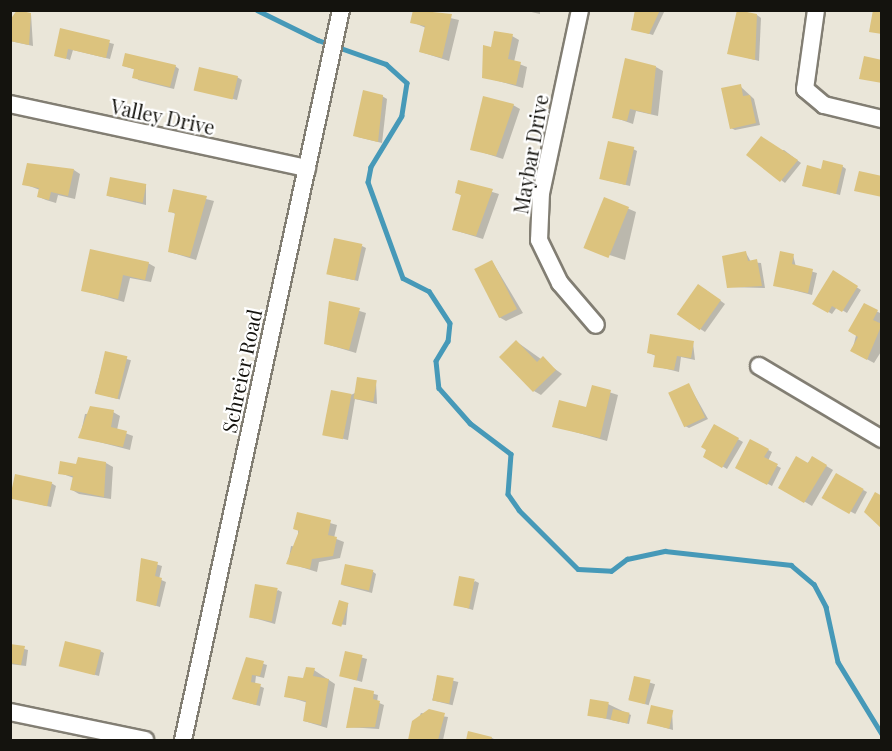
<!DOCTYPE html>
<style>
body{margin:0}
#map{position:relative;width:892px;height:751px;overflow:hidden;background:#eae6d9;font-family:"Playfair Display",serif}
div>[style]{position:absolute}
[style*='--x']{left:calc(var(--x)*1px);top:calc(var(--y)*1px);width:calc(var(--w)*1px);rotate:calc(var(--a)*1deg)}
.shadow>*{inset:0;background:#0003;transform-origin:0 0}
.stream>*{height:4.5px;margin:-2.25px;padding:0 2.25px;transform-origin:2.25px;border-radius:2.25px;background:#4699b8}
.building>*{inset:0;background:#dcc37e;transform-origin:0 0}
.roads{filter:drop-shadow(2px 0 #827e73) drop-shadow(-2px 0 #827e73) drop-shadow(0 2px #827e73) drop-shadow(0 -2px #827e73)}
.minor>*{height:16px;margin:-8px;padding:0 8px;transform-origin:8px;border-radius:8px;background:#fff}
span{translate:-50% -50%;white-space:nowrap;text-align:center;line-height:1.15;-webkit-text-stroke:4.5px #fff;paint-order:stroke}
.street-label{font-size:20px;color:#14130e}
.frame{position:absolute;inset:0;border:12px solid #14130e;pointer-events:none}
</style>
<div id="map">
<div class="shadow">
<div style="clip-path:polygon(415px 10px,459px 20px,449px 61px,421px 52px,426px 28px,412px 22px)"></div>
<div style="clip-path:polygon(523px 10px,540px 10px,540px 14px)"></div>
<div style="clip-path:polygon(637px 10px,665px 10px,653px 35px,633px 29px)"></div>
<div style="clip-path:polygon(31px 14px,33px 46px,10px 41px)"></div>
<div style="clip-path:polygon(757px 15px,761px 18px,759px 61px,729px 53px)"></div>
<div style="clip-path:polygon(61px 30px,114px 44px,110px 59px,73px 50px,70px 60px,56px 55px)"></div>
<div style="clip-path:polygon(512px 36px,519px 40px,514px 62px,527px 67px,523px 88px,484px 77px,492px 48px)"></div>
<div style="clip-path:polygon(124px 66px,175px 66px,179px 69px,174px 89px,138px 80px,136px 70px)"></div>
<div style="clip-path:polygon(656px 67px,663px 71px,658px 116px,636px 111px,633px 124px,613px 117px)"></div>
<div style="clip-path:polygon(237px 77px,242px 80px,237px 100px,196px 89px)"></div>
<div style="clip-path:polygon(740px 86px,754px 99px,760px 125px,735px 130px,731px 128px)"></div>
<div style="clip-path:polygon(382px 96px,387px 99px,382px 143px,358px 137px)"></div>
<div style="clip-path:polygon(513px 105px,520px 109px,503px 159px,472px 149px)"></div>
<div style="clip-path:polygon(633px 149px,637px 151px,630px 186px,606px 180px)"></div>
<div style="clip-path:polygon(784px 150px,801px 163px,785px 183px,748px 155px)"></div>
<div style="clip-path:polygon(842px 166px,846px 169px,840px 195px,804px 185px,822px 171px)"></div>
<div style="clip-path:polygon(74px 170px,80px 174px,75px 199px,58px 195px,56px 203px,46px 200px,39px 197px,40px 190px,24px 184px)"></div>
<div style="clip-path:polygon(459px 182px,499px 194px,483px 239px,454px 230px,462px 196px,456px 192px)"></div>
<div style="clip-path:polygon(146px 185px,146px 205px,108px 196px)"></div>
<div style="clip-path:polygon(174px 191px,214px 201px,196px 260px,170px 252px,177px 215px,170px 211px)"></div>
<div style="clip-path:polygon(606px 199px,636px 212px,625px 260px,594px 250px)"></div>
<div style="clip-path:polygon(362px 246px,366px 248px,358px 281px,332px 275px)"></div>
<div style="clip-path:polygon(746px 253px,751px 262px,761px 263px,765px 288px,729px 287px)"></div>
<div style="clip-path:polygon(793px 255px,796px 267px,817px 273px,812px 295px,774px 285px)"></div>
<div style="clip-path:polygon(492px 261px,523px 313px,506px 321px,499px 317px)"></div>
<div style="clip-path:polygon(148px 263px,155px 267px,151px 282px,130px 278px,124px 302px,82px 290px)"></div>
<div style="clip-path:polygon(833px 272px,861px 290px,847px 313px,837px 307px,832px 314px,814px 303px)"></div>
<div style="clip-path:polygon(703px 288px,725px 304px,705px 332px,679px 315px)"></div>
<div style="clip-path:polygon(330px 302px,366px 313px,356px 353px,326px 344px)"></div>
<div style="clip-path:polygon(864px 305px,882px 314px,882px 350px,874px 363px,852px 351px)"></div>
<div style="clip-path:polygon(517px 342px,562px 374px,541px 395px,534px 391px)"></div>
<div style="clip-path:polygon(693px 343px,695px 360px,681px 357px,679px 372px,655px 366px,656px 356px,649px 353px)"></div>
<div style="left:106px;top:353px;width:26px;height:41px;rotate:16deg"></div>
<div style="clip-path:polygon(376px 382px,377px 404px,355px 399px,348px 440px,324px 434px,351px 395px)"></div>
<div style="clip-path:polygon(689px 385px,708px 419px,689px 428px,685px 426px)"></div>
<div style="clip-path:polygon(593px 387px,618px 395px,607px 441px,554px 426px,588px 408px)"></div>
<div style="clip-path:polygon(113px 412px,120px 416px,117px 430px,133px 436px,130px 450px,80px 437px,85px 414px)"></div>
<div style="clip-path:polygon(715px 426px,743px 442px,727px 469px,705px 456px)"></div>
<div style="clip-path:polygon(751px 441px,772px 452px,768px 461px,781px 468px,772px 486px,737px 468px)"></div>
<div style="clip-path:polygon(813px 458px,833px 470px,812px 506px,780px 487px)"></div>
<div style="clip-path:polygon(106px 463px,113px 467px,111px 499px,79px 494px,72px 490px,74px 478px,60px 473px)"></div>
<div style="left:837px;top:476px;width:34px;height:25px;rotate:28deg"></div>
<div style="clip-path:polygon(51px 483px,56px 486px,51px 507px,16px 499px)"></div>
<div style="clip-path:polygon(298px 514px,337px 525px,334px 538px,344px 542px,340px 558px,319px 562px,317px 572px,288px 563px,291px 546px,298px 547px)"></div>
<div style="clip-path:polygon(142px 560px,162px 566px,159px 579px,166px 582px,160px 607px,138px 600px)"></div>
<div style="clip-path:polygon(372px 571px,376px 574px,372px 593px,342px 585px)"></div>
<div style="clip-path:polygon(475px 581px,479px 583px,473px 610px,454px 604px)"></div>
<div style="clip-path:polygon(278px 590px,282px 592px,275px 624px,250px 617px)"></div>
<div style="clip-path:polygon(348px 604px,346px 625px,337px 624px)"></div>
<div style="clip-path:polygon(10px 645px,28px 650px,26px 666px,10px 664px)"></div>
<div style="clip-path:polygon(100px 651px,104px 653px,99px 676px,60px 665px)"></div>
<div style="clip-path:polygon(346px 653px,367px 659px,362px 682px,342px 676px)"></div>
<div style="clip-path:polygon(247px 659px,267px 665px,264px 678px,256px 676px,255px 684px,264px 688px,260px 706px,234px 699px)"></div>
<div style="clip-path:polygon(314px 670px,335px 684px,327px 728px,304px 721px,308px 703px,286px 696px)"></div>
<div style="left:438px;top:677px;width:21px;height:24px;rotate:14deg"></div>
<div style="left:635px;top:678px;width:21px;height:22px;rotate:17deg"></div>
<div style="clip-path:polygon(355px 689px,378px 695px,377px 702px,384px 705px,379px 729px,347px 727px)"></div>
<div style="clip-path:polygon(608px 704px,631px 715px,629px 724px,589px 715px)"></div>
<div style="clip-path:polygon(672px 711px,673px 730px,649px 723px)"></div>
<div style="clip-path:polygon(421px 713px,448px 717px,443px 740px,410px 740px)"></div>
<div style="clip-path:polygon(469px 733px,492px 738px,496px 740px,467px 740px)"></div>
</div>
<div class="stream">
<div style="--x:257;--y:10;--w:68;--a:26.2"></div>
<div style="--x:318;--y:40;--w:72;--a:19.4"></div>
<div style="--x:386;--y:64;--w:28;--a:42"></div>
<div style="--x:407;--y:83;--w:33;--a:99"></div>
<div style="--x:402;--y:116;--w:60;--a:121.3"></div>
<div style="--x:371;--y:167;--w:15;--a:101"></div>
<div style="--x:368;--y:182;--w:102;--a:70"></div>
<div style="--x:403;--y:278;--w:29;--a:27"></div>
<div style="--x:429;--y:291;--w:38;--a:57"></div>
<div style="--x:450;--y:323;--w:18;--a:96"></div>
<div style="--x:448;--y:341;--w:23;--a:121"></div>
<div style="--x:436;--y:361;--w:27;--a:84"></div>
<div style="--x:439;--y:388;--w:47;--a:48.5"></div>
<div style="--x:470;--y:423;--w:51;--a:37.1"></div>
<div style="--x:511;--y:454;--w:40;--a:94.3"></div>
<div style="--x:508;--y:494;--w:19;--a:55"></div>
<div style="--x:519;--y:510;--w:83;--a:45"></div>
<div style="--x:578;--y:569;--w:33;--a:3"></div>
<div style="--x:611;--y:571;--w:20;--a:-37"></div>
<div style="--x:627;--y:559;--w:39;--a:-12"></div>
<div style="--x:665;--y:551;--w:127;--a:6.3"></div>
<div style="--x:791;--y:565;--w:30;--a:40"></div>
<div style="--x:814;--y:584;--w:26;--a:62"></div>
<div style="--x:826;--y:607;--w:56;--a:77.7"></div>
<div style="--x:838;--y:662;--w:84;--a:58.6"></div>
</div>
<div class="building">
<div style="clip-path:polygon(17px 10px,31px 13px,29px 45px,10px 41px,10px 20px)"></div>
<div style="clip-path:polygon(413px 10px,452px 14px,442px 58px,419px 52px,425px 26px,410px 23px)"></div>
<div style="clip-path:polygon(635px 10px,660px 10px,649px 34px,631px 30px)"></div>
<div style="clip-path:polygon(737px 10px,757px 14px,755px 60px,727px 54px)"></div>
<div style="clip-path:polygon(873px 10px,882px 10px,882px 34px,869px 32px)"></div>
<div style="clip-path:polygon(60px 28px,110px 40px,106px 58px,68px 49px,66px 59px,54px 56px)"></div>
<div style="clip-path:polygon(494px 31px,513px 34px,508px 59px,521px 62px,516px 85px,482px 78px,483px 45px,491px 47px)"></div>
<div style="clip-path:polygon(125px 53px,176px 65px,170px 87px,132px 78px,134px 69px,122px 66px)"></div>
<div style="clip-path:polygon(864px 56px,882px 60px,882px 83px,859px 79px)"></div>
<div style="clip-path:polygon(625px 58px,656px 66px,651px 114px,630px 109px,627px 121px,612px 118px)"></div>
<div style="left:199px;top:67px;width:40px;height:24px;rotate:13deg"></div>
<div style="clip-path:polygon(741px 84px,743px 96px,750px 95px,756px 123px,730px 129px,721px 88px)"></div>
<div style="clip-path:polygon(363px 90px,383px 95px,378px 142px,353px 136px)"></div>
<div style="clip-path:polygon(483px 96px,514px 104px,496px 156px,470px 150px)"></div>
<div style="clip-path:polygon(761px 136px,798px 160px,780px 182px,746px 155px)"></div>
<div style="left:608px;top:141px;width:27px;height:39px;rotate:13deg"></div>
<div style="clip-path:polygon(823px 160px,843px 165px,836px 194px,802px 186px,807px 165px,821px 169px)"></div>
<div style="clip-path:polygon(27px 163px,74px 169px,68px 196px,51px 192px,49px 200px,37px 197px,39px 188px,22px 185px)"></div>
<div style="clip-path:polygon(859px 171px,882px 176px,882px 197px,854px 191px)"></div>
<div style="left:110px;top:177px;width:37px;height:19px;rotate:11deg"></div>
<div style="clip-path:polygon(458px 180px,493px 189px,476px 236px,452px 230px,461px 195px,455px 193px)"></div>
<div style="clip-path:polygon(173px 189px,207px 196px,190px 257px,168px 252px,175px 213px,168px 212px)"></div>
<div style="left:604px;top:197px;width:27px;height:55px;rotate:22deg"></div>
<div style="left:334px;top:238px;width:29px;height:37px;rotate:12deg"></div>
<div style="clip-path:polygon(90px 249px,149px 262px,145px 280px,123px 275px,118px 299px,81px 291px)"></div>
<div style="clip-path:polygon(746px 251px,748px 261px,757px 259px,762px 286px,727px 288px,722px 256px)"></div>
<div style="clip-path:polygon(780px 251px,794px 254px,792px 264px,813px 269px,808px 293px,773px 286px)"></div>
<div style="left:492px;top:260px;width:55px;height:20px;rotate:63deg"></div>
<div style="clip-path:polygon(833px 270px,858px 286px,842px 312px,832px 306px,828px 313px,812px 304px)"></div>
<div style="left:698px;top:284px;width:28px;height:37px;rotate:35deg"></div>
<div style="clip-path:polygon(329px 301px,360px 308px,349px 350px,324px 344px)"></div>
<div style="clip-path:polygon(864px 303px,878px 310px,873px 320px,882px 324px,867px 360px,850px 351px,858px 337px,848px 331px)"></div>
<div style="clip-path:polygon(650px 334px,694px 341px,691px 358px,677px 356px,674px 370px,653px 367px,655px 355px,647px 353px)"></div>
<div style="clip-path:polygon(516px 340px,537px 362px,543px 356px,556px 370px,533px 392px,499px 357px)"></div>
<div style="left:105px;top:351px;width:23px;height:44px;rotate:13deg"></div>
<div style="left:357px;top:377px;width:20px;height:22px;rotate:9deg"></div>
<div style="left:689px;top:383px;width:38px;height:23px;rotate:65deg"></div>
<div style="clip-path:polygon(592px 385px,611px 390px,600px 438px,552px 427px,559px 400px,586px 407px)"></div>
<div style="left:331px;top:390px;width:21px;height:46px;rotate:11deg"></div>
<div style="clip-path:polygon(90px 406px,114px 410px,111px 427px,127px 431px,123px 447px,78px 438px)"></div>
<div style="clip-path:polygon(714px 424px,739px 438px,722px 468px,703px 457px,706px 450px,701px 447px)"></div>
<div style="clip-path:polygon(750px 439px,769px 449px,764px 457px,778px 464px,767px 485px,735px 468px)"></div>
<div style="clip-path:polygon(796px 456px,808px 463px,812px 456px,827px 465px,804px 503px,778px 488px)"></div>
<div style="clip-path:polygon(78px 457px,106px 462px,104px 497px,70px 490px,73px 476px,58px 474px,60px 461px,76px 464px)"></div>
<div style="left:836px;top:473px;width:32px;height:29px;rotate:30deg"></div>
<div style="left:15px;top:474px;width:38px;height:25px;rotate:12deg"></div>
<div style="clip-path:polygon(875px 492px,882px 496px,882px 529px,864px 512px)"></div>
<div style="clip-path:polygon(297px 512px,331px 520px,328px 535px,337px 537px,333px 556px,312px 559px,310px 569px,286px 564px,299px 531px,293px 529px)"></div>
<div style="clip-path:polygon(141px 558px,158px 562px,155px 576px,162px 578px,156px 606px,136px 601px)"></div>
<div style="left:345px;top:564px;width:29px;height:21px;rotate:12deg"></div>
<div style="left:459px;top:576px;width:16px;height:30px;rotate:11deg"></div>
<div style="left:255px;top:584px;width:23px;height:34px;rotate:10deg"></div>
<div style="left:339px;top:600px;width:10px;height:25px;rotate:17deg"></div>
<div style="left:65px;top:641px;width:37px;height:26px;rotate:14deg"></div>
<div style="clip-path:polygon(10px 644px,25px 646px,21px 665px,10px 663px)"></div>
<div style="left:345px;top:651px;width:18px;height:26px;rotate:13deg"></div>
<div style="clip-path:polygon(246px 657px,264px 661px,260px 676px,252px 675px,251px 682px,261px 684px,256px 705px,232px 699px)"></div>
<div style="clip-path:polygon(306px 667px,315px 668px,313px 676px,329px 679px,321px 725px,303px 721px,306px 701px,284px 697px,288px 676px,303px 678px)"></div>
<div style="left:437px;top:675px;width:17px;height:26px;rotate:10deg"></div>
<div style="left:634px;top:676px;width:17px;height:25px;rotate:13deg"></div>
<div style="clip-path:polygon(354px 687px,374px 691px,373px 699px,380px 701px,375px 727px,346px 728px)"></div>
<div style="left:590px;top:699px;width:19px;height:17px;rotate:9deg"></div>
<div style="left:651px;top:705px;width:23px;height:19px;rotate:13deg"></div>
<div style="clip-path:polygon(429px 709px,445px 713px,438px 740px,408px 740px,412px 721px)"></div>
<div style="left:613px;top:709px;width:17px;height:11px;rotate:13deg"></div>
<div style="clip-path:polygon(468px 731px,492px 737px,491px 740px,466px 740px)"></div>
</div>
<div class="roads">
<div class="minor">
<div style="--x:580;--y:10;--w:187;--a:102"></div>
<div style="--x:541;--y:193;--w:47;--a:92.4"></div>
<div style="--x:539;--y:240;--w:48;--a:64"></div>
<div style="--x:560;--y:283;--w:55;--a:49.4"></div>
<div style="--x:816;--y:10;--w:80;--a:97.9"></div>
<div style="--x:805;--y:89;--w:25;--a:40"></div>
<div style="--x:824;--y:105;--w:60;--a:13.6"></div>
<div style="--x:10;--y:104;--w:304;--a:12.2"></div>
<div style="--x:759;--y:366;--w:143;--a:30.7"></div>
<div style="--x:10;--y:712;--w:138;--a:11.7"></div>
<div style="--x:183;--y:740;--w:747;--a:-77.79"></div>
</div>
</div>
<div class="street-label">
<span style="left:163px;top:116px;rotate:12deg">Valley Drive</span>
<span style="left:530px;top:154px;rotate:-80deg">Maybar Drive</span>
<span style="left:241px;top:371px;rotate:-78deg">Schreier Road</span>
</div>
<div class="frame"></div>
</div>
